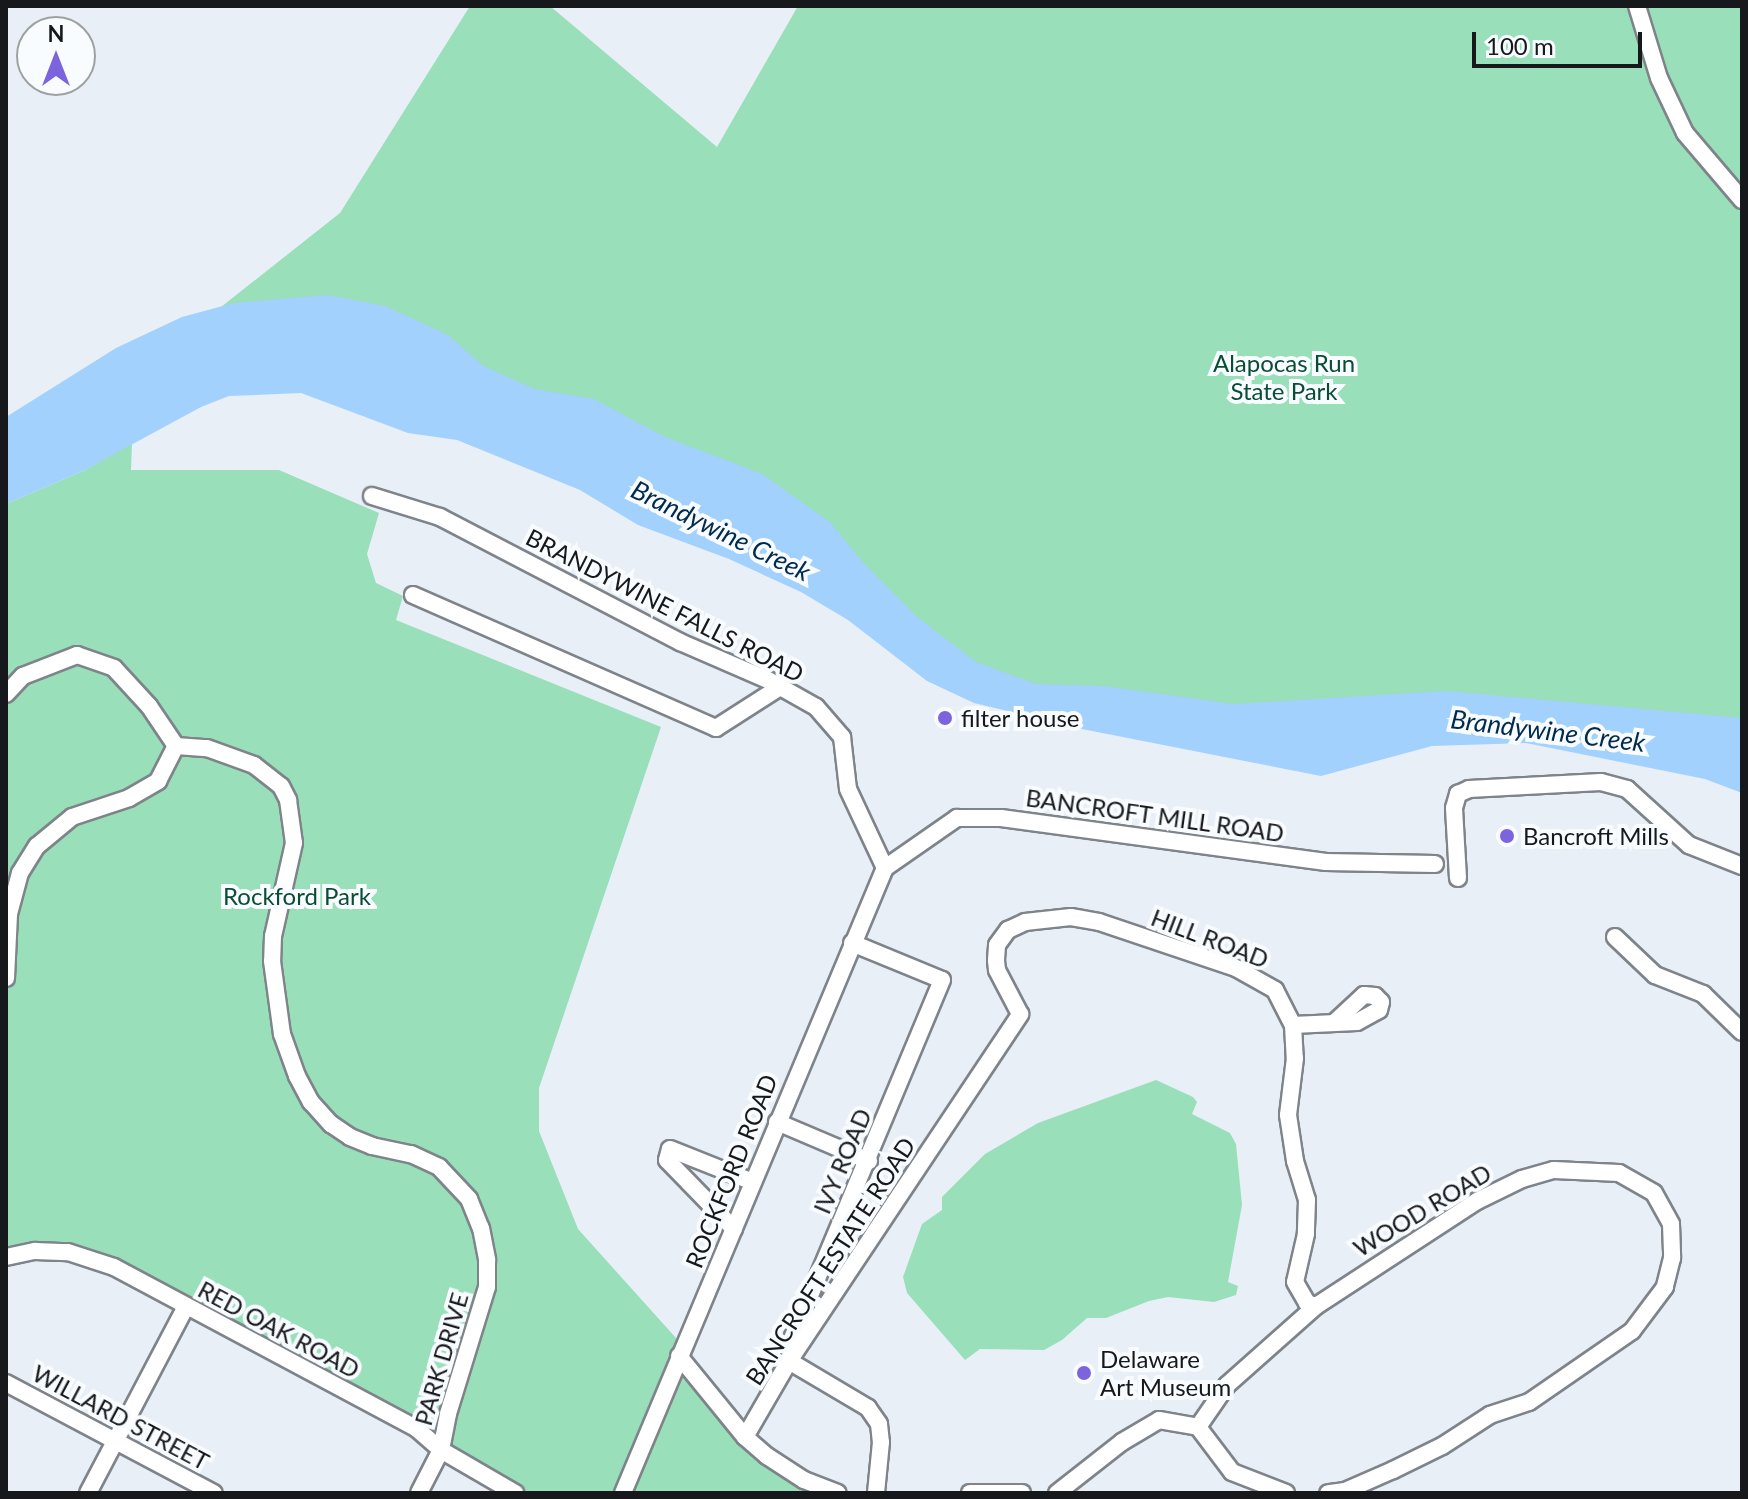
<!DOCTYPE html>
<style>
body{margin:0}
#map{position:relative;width:1748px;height:1499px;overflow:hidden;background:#e9eff7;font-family:Lato,sans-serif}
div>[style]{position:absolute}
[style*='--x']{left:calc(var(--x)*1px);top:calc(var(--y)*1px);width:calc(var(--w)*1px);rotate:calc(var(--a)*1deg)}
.green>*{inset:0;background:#98dfba}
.water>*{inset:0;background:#a2d1fe}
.roads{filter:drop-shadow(2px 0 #7e848a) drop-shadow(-2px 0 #7e848a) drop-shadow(0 2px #7e848a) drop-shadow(0 -2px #7e848a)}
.minor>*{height:16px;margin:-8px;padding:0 8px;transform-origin:8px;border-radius:8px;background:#fff}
.dots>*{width:22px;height:22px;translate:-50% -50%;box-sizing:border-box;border:4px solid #f9fcff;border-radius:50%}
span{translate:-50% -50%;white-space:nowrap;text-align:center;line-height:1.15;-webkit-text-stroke:8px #f9fcff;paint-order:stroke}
.park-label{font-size:24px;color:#0a4d33}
.street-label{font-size:24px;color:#16181b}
.poi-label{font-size:24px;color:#16181b}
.left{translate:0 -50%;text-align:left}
.water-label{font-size:26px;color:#002b4e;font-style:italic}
.frame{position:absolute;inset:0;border:8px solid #16181b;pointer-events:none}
.north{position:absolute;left:16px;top:16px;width:80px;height:80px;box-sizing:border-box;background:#f9fcff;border:2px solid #9ea1a4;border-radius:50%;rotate:0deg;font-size:22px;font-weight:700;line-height:32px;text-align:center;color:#16181b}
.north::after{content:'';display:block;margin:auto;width:28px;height:36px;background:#7d64df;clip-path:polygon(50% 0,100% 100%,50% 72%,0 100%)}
.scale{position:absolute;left:1472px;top:32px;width:170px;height:36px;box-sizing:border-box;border:4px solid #16181b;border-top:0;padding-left:10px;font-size:24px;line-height:28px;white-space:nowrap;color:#16181b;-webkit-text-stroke:6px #f9fcff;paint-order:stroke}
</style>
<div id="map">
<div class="green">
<div style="clip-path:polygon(470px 6px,550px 6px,717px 147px,798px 6px,1742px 6px,1742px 756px,993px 698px,821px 580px,230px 325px,221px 307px,340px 213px)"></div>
<div style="clip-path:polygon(132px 443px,131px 470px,279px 470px,379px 513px,367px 554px,376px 583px,403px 596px,396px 620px,661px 727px,539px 1088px,539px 1131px,578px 1229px,676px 1338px,679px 1356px,745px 1437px,838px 1493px,515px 1493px,101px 1261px,6px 1257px,6px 504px,83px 471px)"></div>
<div style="clip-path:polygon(1156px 1080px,1193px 1097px,1197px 1102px,1192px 1114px,1230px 1133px,1236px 1144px,1242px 1205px,1228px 1282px,1238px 1286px,1236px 1295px,1214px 1302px,1168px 1297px,1149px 1301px,1106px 1318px,1087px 1318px,1062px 1340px,1044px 1350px,980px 1349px,965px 1360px,907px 1293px,903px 1277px,922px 1224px,942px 1210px,942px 1197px,985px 1154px,1038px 1123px)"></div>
</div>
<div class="water">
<div style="clip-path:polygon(328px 295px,385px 306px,448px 335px,482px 365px,534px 389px,594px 399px,665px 437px,762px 474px,831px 523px,865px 565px,917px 617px,976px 662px,1036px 684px,1103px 686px,1233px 704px,1447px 691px,1742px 718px,1742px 793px,1705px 779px,1526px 743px,1432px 746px,1321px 776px,1082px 729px,974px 703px,927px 681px,848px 620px,801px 592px,729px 559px,638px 525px,580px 490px,457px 440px,408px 433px,301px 393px,229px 396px,201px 407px,83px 471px,6px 504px,6px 417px,116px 348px,182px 317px,234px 303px)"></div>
</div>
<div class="roads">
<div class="minor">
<div style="--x:1637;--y:6;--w:75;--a:73"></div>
<div style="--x:1659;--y:78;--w:61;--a:64.7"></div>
<div style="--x:1685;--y:133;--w:88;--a:49.6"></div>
<div style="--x:372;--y:496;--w:71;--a:17.2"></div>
<div style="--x:440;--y:517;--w:271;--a:27.5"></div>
<div style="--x:680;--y:642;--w:96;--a:23.4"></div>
<div style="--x:768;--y:680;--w:55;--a:29.4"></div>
<div style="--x:816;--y:707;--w:40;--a:49"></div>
<div style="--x:842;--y:737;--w:52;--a:83.4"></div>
<div style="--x:848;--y:789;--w:87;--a:64.9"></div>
<div style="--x:413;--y:595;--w:331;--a:23.7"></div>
<div style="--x:716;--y:728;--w:76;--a:-32.6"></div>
<div style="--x:6;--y:694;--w:25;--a:-47"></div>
<div style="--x:23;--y:676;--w:58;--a:-21.3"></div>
<div style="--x:77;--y:655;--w:39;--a:19"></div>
<div style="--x:114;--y:668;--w:52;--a:47.4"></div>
<div style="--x:149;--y:706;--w:48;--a:56"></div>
<div style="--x:176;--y:746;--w:31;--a:4"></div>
<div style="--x:207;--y:748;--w:50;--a:19.9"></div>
<div style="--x:254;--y:765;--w:34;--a:38"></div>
<div style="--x:281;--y:786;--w:16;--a:63"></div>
<div style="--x:288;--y:800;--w:43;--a:82.1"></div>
<div style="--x:294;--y:843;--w:95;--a:102.7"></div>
<div style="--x:273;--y:936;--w:25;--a:92"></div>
<div style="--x:272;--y:961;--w:74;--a:82.2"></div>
<div style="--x:282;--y:1034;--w:45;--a:70.3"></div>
<div style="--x:297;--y:1076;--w:30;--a:62"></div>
<div style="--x:311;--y:1102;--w:30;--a:48"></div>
<div style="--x:331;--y:1124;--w:23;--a:34"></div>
<div style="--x:350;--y:1137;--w:24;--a:22"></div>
<div style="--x:372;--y:1146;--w:40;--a:12"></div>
<div style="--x:411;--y:1154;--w:31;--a:25"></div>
<div style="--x:439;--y:1167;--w:44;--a:46.8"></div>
<div style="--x:469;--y:1199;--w:31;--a:68"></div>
<div style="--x:481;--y:1228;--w:33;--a:79"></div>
<div style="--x:487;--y:1260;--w:27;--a:90"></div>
<div style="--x:487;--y:1287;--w:133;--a:107.1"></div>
<div style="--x:448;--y:1414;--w:37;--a:101"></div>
<div style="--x:441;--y:1450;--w:48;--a:117.1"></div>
<div style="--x:885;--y:868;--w:88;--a:-34.8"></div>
<div style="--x:957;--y:818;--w:44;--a:0"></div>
<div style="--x:1001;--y:818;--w:328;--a:7.7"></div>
<div style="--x:1326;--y:862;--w:109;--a:1.1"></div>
<div style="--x:1458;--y:878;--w:70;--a:-93.3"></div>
<div style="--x:1454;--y:808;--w:15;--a:-74"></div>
<div style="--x:1458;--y:794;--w:12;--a:-24"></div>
<div style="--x:1469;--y:789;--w:132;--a:-3"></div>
<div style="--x:1601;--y:782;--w:27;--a:15"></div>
<div style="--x:1627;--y:789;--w:84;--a:42.1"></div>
<div style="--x:1689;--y:845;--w:57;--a:21.6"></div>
<div style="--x:1615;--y:937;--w:55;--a:43.5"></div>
<div style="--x:1655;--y:975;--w:52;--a:21.6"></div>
<div style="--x:1703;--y:994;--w:54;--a:44.3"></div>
<div style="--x:852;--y:943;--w:97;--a:22.3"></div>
<div style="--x:942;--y:980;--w:387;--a:112.7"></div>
<div style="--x:793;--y:1337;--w:24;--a:99"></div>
<div style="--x:789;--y:1361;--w:92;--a:30.7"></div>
<div style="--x:868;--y:1408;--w:19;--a:55"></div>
<div style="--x:879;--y:1424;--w:18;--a:84"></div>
<div style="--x:881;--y:1442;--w:51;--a:95.6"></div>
<div style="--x:6;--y:978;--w:64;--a:-87.3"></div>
<div style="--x:9;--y:914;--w:42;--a:-75"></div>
<div style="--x:20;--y:873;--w:32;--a:-58"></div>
<div style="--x:37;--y:846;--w:45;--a:-39.6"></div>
<div style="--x:72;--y:817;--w:60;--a:-18.4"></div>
<div style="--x:129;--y:798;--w:34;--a:-30"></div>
<div style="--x:158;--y:781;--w:39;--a:-63"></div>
<div style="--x:1293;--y:1025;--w:64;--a:-2.7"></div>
<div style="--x:1357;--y:1022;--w:25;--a:-29"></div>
<div style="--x:1379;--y:1010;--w:8;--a:-76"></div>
<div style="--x:1381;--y:1002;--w:8;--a:-135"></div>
<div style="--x:1375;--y:996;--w:11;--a:-175"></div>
<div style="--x:1364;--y:995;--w:38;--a:137"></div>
<div style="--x:777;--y:1122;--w:100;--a:23"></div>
<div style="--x:734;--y:1229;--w:96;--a:-134.2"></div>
<div style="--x:667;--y:1160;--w:11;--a:-75"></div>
<div style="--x:670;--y:1149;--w:89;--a:21.7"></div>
<div style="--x:6;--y:1257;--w:30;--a:-12"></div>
<div style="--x:35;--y:1251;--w:33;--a:2"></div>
<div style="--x:68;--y:1252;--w:48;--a:18.1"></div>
<div style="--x:114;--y:1267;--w:344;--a:28.1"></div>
<div style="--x:417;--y:1429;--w:32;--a:41"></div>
<div style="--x:441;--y:1450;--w:86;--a:30.2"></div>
<div style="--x:679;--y:1356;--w:104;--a:50.8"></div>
<div style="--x:745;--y:1437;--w:29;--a:41"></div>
<div style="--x:767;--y:1456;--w:44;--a:33"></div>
<div style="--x:804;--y:1480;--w:36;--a:21"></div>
<div style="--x:6;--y:1383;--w:235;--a:27.9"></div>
<div style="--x:1198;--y:1427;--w:51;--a:-55.4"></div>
<div style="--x:1227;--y:1385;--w:119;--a:-41.6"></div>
<div style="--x:1316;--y:1306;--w:192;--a:-33.1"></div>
<div style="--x:1477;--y:1201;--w:50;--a:-26.1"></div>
<div style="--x:1522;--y:1179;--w:33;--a:-16"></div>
<div style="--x:1554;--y:1170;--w:65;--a:2.6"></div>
<div style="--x:1619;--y:1173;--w:40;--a:29.7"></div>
<div style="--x:1654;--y:1193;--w:35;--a:61"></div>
<div style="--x:1671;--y:1224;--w:34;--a:88"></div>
<div style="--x:1672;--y:1258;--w:30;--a:104"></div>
<div style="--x:1665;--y:1287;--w:55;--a:126.9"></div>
<div style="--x:1632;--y:1331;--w:125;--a:145.4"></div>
<div style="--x:1529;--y:1402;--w:41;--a:161.6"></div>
<div style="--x:1490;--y:1415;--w:57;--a:147.1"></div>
<div style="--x:1442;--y:1446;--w:55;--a:153.9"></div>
<div style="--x:1393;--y:1470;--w:52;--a:156.4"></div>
<div style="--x:1345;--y:1491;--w:17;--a:173"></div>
<div style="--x:745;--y:1437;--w:88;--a:-59.9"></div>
<div style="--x:789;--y:1361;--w:417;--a:-56.3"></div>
<div style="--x:1020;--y:1014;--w:50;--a:-117.6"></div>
<div style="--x:997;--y:970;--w:10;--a:-96"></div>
<div style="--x:996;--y:960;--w:15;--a:-86"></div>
<div style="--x:997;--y:945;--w:19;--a:-54"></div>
<div style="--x:1008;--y:930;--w:19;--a:-25"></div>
<div style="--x:1025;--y:922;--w:46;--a:-6.2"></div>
<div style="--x:1071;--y:917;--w:28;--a:10"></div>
<div style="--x:1099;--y:922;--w:145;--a:18.6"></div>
<div style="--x:1236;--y:968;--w:45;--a:29.4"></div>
<div style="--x:1275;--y:990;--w:39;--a:63"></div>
<div style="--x:1293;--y:1025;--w:33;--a:87"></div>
<div style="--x:1295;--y:1058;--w:57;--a:97"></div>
<div style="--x:1288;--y:1115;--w:47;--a:81.3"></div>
<div style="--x:1295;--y:1161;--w:41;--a:72.9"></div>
<div style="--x:1307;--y:1200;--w:34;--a:92"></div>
<div style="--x:1306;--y:1234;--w:49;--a:102.9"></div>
<div style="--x:1295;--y:1282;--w:24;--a:60"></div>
<div style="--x:1307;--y:1303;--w:9;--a:18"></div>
<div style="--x:88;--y:1493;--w:211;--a:-62.3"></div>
<div style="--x:623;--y:1493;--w:678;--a:-67.26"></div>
<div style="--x:970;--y:1493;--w:52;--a:0"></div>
<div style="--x:1057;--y:1493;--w:83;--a:-38.1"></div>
<div style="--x:1122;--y:1442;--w:43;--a:-30.7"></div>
<div style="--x:1159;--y:1420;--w:40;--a:10"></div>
<div style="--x:1198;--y:1427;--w:56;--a:52.9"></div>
<div style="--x:1232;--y:1472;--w:58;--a:21.3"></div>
</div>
</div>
<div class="dots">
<div style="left:945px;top:718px;background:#7d64df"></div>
<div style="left:1507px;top:836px;background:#7d64df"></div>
<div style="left:1084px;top:1373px;background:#7d64df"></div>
</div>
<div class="park-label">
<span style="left:1284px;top:377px">Alapocas Run<br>State Park</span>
<span style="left:297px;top:896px">Rockford Park</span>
</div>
<div class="street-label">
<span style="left:665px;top:605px;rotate:27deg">BRANDYWINE FALLS ROAD</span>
<span style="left:1155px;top:815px;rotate:8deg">BANCROFT MILL ROAD</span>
<span style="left:1210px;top:938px;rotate:21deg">HILL ROAD</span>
<span style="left:842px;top:1161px;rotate:-67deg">IVY ROAD</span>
<span style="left:731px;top:1171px;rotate:-68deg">ROCKFORD ROAD</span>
<span style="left:1422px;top:1210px;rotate:-31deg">WOOD ROAD</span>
<span style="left:830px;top:1261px;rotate:-57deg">BANCROFT ESTATE ROAD</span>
<span style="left:279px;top:1329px;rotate:28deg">RED OAK ROAD</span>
<span style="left:441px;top:1359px;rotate:-74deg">PARK DRIVE</span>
<span style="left:121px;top:1417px;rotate:28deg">WILLARD STREET</span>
</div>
<div class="poi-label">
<span class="left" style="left:961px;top:718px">filter house</span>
<span class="left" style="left:1523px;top:836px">Bancroft Mills</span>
<span class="left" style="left:1100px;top:1373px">Delaware<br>Art Museum</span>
</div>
<div class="water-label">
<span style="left:721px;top:531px;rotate:26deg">Brandywine Creek</span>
<span style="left:1548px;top:731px;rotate:7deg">Brandywine Creek</span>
</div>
<div class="frame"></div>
<div class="north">N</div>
<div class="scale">100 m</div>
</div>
